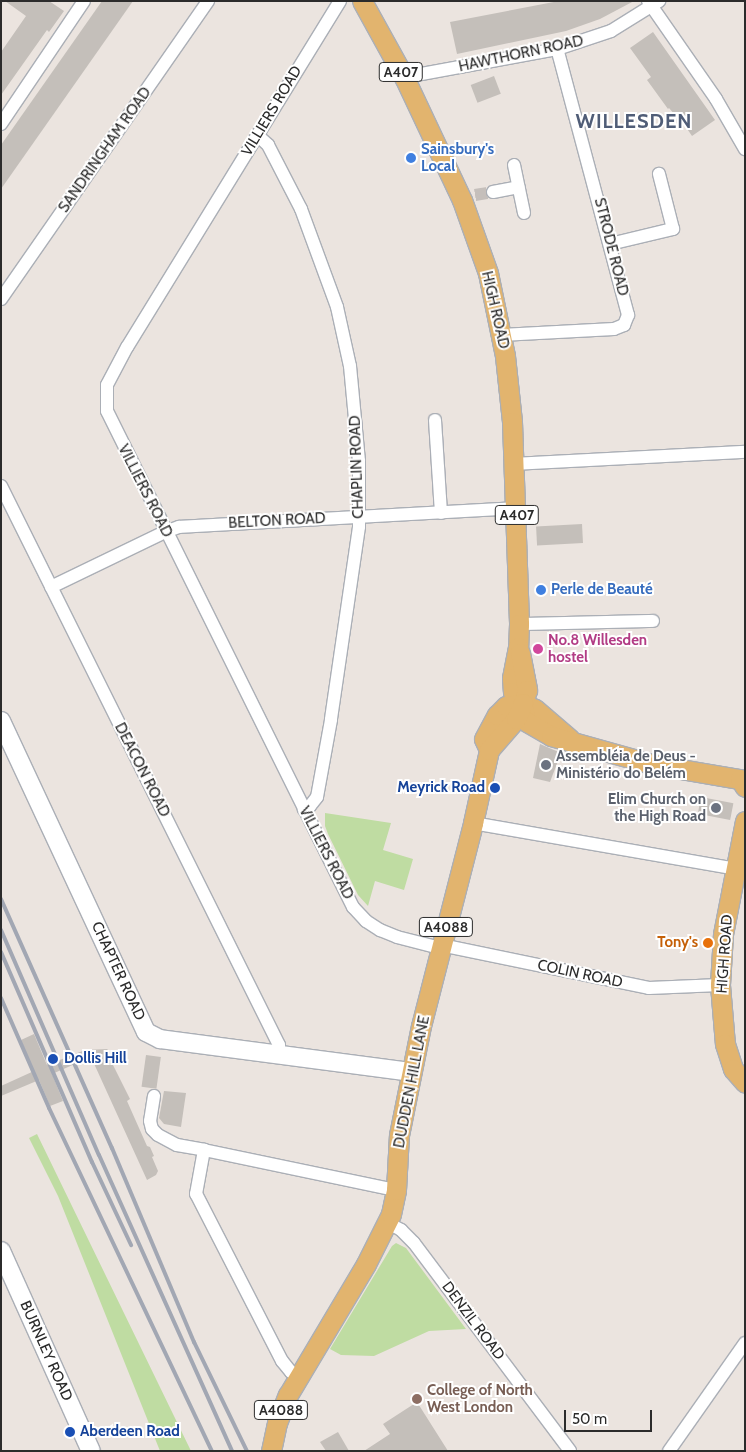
<!DOCTYPE html>
<meta charset="utf-8">
<style>
body{margin:0}
#map{position:relative;width:746px;height:1452px;overflow:hidden;background:#ebe4df;font-family:Cabin,sans-serif}
div>[style]{position:absolute}
[style*='--x']{left:calc(var(--x)*1px);top:calc(var(--y)*1px);width:calc(var(--w)*1px);rotate:calc(var(--a)*1deg)}
.green>*{inset:0;background:#bfdca2}
.building>*{inset:0;background:#c4bfba;transform-origin:0 0}
.street-tunnel>*{height:12px;margin-top:-6px;transform-origin:0;background:repeating-linear-gradient(90deg,#c5bfbb 0 12px,transparent 0 18px)}
.roads{filter:drop-shadow(1px 0 #abafb6) drop-shadow(-1px 0 #abafb6) drop-shadow(0 1px #abafb6) drop-shadow(0 -1px #abafb6)}
.street>*{height:12px;margin:-6px;padding:0 6px;transform-origin:6px;border-radius:6px;background:#fff}
.secondary>*{height:18px;margin:-9px;padding:0 9px;transform-origin:9px;border-radius:9px;background:#fff}
.primary>*{height:19px;margin:-9.5px;padding:0 9.5px;transform-origin:9.5px;border-radius:9.5px;background:#e2b46e}
.rail>*{height:4px;margin:-2px;padding:0 2px;transform-origin:2px;border-radius:2px;background:#a2a7b3}
.dots>*{width:14px;height:14px;translate:-50% -50%;box-sizing:border-box;border:2px solid #fff;border-radius:50%}
span{translate:-50% -50%;white-space:nowrap;text-align:center;line-height:1.15;-webkit-text-stroke:4px #fff;paint-order:stroke}
.shield-label span{padding:1px 4px;background:#fff;border:1px solid;border-radius:4px;-webkit-text-stroke-width:0}
.shield-label{font-size:14px;color:#2b2b2b;font-weight:700}
.street-label{font-size:15px;color:#2b2b2b}
.shop-label{font-size:15px;color:#366cbe;font-weight:700}
.left{translate:0 -50%;text-align:left}
.hotel-label{font-size:15px;color:#b23c85;font-weight:700}
.worship-label{font-size:15px;color:#5b616d;font-weight:700}
.right{translate:-100% -50%;text-align:right}
.transit-label{font-size:15px;color:#164399;font-weight:700}
.food-label{font-size:15px;color:#c56008;font-weight:700}
.education-label{font-size:15px;color:#785e54;font-weight:700}
.district-label{font-size:20px;color:#505d77;font-weight:700;letter-spacing:1px}
.frame{position:absolute;inset:0;border:2px solid #2b2b2b;pointer-events:none}
.scale{position:absolute;left:564px;top:1410px;width:88px;height:22px;box-sizing:border-box;border:2px solid #2b2b2b;border-top:0;padding-left:6px;font-size:15px;line-height:18px;white-space:nowrap;color:#2b2b2b;-webkit-text-stroke:4px #fff;paint-order:stroke}
</style>
<div id="map">
<div class="green">
<div style="clip-path:polygon(325px 813px,391px 823px,383px 850px,413px 859px,404px 890px,375px 881px,368px 906px,358px 895px,328px 834px,325px 826px)"></div>
<div style="clip-path:polygon(37px 1134px,191px 1451px,160px 1451px,58px 1196px,29px 1138px)"></div>
<div style="clip-path:polygon(396px 1243px,406px 1248px,466px 1329px,429px 1331px,374px 1356px,341px 1355px,330px 1349px,392px 1246px)"></div>
</div>
<div class="building">
<div style="clip-path:polygon(5px 1px,49px 1px,64px 11px,49px 32px,47px 30px,1px 95px,1px 52px,26px 16px)"></div>
<div style="clip-path:polygon(102px 1px,133px 1px,1px 189px,1px 145px)"></div>
<div style="clip-path:polygon(559px 1px,634px 1px,600px 19px,566px 31px,457px 54px,450px 22px)"></div>
<div style="clip-path:polygon(653px 32px,715px 120px,692px 136px,677px 114px,675px 115px,669px 108px,668px 109px,647px 80px,651px 77px,630px 48px)"></div>
<div style="left:494px;top:76px;width:19px;height:25px;rotate:69deg"></div>
<div style="left:582px;top:524px;width:19px;height:46px;rotate:87deg"></div>
<div style="clip-path:polygon(540px 744px,561px 753px,550px 782px,533px 778px)"></div>
<div style="left:701px;top:797px;width:33px;height:17px;rotate:11deg"></div>
<div style="clip-path:polygon(34px 1034px,47px 1065px,85px 1050px,108px 1049px,106px 1051px,130px 1099px,127px 1101px,147px 1146px,150px 1147px,154px 1156px,152px 1157px,158px 1171px,156px 1175px,147px 1180px,91px 1057px,52px 1074px,63px 1101px,50px 1106px,39px 1080px,1px 1096px,1px 1086px,34px 1071px,21px 1040px)"></div>
<div style="left:146px;top:1055px;width:15px;height:32px;rotate:8deg"></div>
<div style="clip-path:polygon(164px 1091px,186px 1093px,181px 1127px,164px 1124px,159px 1118px)"></div>
<div style="clip-path:polygon(417px 1402px,448px 1451px,364px 1451px,390px 1434px,383px 1424px)"></div>
<div style="clip-path:polygon(338px 1432px,349px 1451px,326px 1451px,320px 1442px)"></div>
</div>
<div class="street-tunnel">
<div style="--x:475;--y:195;--w:18;--a:-9"></div>
</div>
<div class="roads">
<div class="street">
<div style="--x:340;--y:1;--w:406;--a:121.6"></div>
<div style="--x:127;--y:347;--w:43;--a:117.8"></div>
<div style="--x:107;--y:385;--w:26;--a:90"></div>
<div style="--x:107;--y:411;--w:554;--a:63.62"></div>
<div style="--x:353;--y:907;--w:19;--a:47"></div>
<div style="--x:366;--y:921;--w:17;--a:33"></div>
<div style="--x:380;--y:930;--w:18;--a:22"></div>
<div style="--x:397;--y:937;--w:44;--a:14.3"></div>
<div style="--x:648;--y:1;--w:119;--a:55.2"></div>
<div style="--x:716;--y:99;--w:58;--a:59.9"></div>
<div style="--x:405;--y:79;--w:12;--a:-20"></div>
<div style="--x:416;--y:75;--w:143;--a:-10.4"></div>
<div style="--x:557;--y:49;--w:57;--a:-18.4"></div>
<div style="--x:611;--y:31;--w:57;--a:-32"></div>
<div style="--x:1;--y:124;--w:148;--a:-56"></div>
<div style="--x:257;--y:135;--w:15;--a:42"></div>
<div style="--x:268;--y:145;--w:72;--a:62.7"></div>
<div style="--x:301;--y:209;--w:104;--a:69.8"></div>
<div style="--x:337;--y:307;--w:60;--a:77.6"></div>
<div style="--x:350;--y:366;--w:95;--a:84.6"></div>
<div style="--x:359;--y:461;--w:66;--a:90"></div>
<div style="--x:359;--y:527;--w:195;--a:98.3"></div>
<div style="--x:331;--y:720;--w:78;--a:100.3"></div>
<div style="--x:317;--y:797;--w:11;--a:128"></div>
<div style="--x:310;--y:806;--w:7;--a:153"></div>
<div style="--x:514;--y:165;--w:49;--a:78.2"></div>
<div style="--x:493;--y:192;--w:26;--a:-11"></div>
<div style="--x:610;--y:244;--w:65;--a:-13.4"></div>
<div style="--x:673;--y:229;--w:57;--a:-104.3"></div>
<div style="--x:1;--y:299;--w:363;--a:-55.2"></div>
<div style="--x:501;--y:335;--w:113;--a:-3"></div>
<div style="--x:614;--y:329;--w:11;--a:-22"></div>
<div style="--x:624;--y:325;--w:11;--a:-68"></div>
<div style="--x:628;--y:315;--w:275;--a:-104.9"></div>
<div style="--x:435;--y:420;--w:93;--a:86.3"></div>
<div style="--x:514;--y:464;--w:231;--a:-3"></div>
<div style="--x:1;--y:486;--w:624;--a:63.56"></div>
<div style="--x:279;--y:1045;--w:10;--a:90"></div>
<div style="--x:51;--y:587;--w:127;--a:-25.8"></div>
<div style="--x:165;--y:532;--w:15;--a:-20"></div>
<div style="--x:179;--y:527;--w:338;--a:-3.2"></div>
<div style="--x:519;--y:624;--w:134;--a:-1.3"></div>
<div style="--x:473;--y:823;--w:267;--a:9.9"></div>
<div style="--x:441;--y:945;--w:212;--a:11.7"></div>
<div style="--x:649;--y:988;--w:71;--a:-2.4"></div>
<div style="--x:154;--y:1096;--w:25;--a:99"></div>
<div style="--x:150;--y:1121;--w:8;--a:76"></div>
<div style="--x:152;--y:1129;--w:8;--a:45"></div>
<div style="--x:158;--y:1135;--w:21;--a:28"></div>
<div style="--x:177;--y:1145;--w:27;--a:10"></div>
<div style="--x:388;--y:1223;--w:15;--a:28"></div>
<div style="--x:401;--y:1230;--w:18;--a:45"></div>
<div style="--x:414;--y:1243;--w:260;--a:53.1"></div>
<div style="--x:299;--y:1376;--w:9;--a:-153"></div>
<div style="--x:291;--y:1372;--w:14;--a:-129"></div>
<div style="--x:282;--y:1361;--w:188;--a:-117.2"></div>
<div style="--x:196;--y:1194;--w:45;--a:-79.7"></div>
<div style="--x:204;--y:1150;--w:196;--a:11.8"></div>
<div style="--x:669;--y:1451;--w:132;--a:-54.9"></div>
</div>
<div class="secondary">
<div style="--x:1;--y:721;--w:343;--a:65"></div>
<div style="--x:146;--y:1032;--w:16;--a:27"></div>
<div style="--x:160;--y:1039;--w:253;--a:7.5"></div>
<div style="--x:1;--y:1251;--w:219;--a:65.8"></div>
</div>
<div class="primary">
<div style="--x:362;--y:1;--w:89;--a:61.1"></div>
<div style="--x:405;--y:79;--w:134;--a:64.8"></div>
<div style="--x:462;--y:200;--w:77;--a:70.4"></div>
<div style="--x:488;--y:273;--w:85;--a:78.4"></div>
<div style="--x:505;--y:356;--w:66;--a:83.9"></div>
<div style="--x:512;--y:422;--w:202;--a:88"></div>
<div style="--x:519;--y:624;--w:23;--a:92"></div>
<div style="--x:518;--y:647;--w:32;--a:101"></div>
<div style="--x:512;--y:678;--w:14;--a:86"></div>
<div style="--x:513;--y:692;--w:15;--a:48"></div>
<div style="--x:523;--y:703;--w:13;--a:27"></div>
<div style="--x:535;--y:709;--w:46;--a:40.6"></div>
<div style="--x:520;--y:653;--w:38;--a:79"></div>
<div style="--x:527;--y:690;--w:14;--a:107"></div>
<div style="--x:523;--y:703;--w:17;--a:83"></div>
<div style="--x:525;--y:720;--w:3;--a:45"></div>
<div style="--x:527;--y:722;--w:28;--a:30"></div>
<div style="--x:551;--y:736;--w:104;--a:15.6"></div>
<div style="--x:651;--y:764;--w:90;--a:9.6"></div>
<div style="--x:740;--y:779;--w:9;--a:58"></div>
<div style="--x:489;--y:750;--w:12;--a:-114"></div>
<div style="--x:484;--y:739;--w:27;--a:-62"></div>
<div style="--x:497;--y:715;--w:13;--a:-45"></div>
<div style="--x:506;--y:706;--w:17;--a:-10"></div>
<div style="--x:745;--y:821;--w:115;--a:101"></div>
<div style="--x:723;--y:934;--w:51;--a:93.4"></div>
<div style="--x:720;--y:985;--w:59;--a:85.2"></div>
<div style="--x:725;--y:1044;--w:26;--a:72"></div>
<div style="--x:733;--y:1069;--w:18;--a:49"></div>
<div style="--x:271;--y:1451;--w:29;--a:-78"></div>
<div style="--x:277;--y:1423;--w:30;--a:-69"></div>
<div style="--x:288;--y:1395;--w:152;--a:-59.2"></div>
<div style="--x:366;--y:1264;--w:56;--a:-63.4"></div>
<div style="--x:391;--y:1214;--w:25;--a:-78"></div>
<div style="--x:396;--y:1190;--w:55;--a:-86.9"></div>
<div style="--x:399;--y:1135;--w:111;--a:-78.6"></div>
<div style="--x:421;--y:1026;--w:210;--a:-75.6"></div>
<div style="--x:473;--y:823;--w:75;--a:-77.6"></div>
<div style="--x:489;--y:750;--w:41;--a:-48.9"></div>
<div style="--x:516;--y:719;--w:17;--a:-66"></div>
</div>
</div>
<div class="rail">
<div style="--x:1;--y:899;--w:273;--a:66"></div>
<div style="--x:112;--y:1148;--w:211;--a:67.1"></div>
<div style="--x:194;--y:1342;--w:121;--a:64.1"></div>
<div style="--x:1;--y:930;--w:245;--a:66.5"></div>
<div style="--x:99;--y:1155;--w:325;--a:65.8"></div>
<div style="--x:1;--y:952;--w:229;--a:66.6"></div>
<div style="--x:92;--y:1162;--w:92;--a:64.8"></div>
<div style="--x:1;--y:998;--w:120;--a:66.4"></div>
<div style="--x:49;--y:1108;--w:380;--a:64.6"></div>
</div>
<div class="dots">
<div style="left:411px;top:158px;background:#3f7fe0"></div>
<div style="left:541px;top:590px;background:#3f7fe0"></div>
<div style="left:538px;top:649px;background:#d1479c"></div>
<div style="left:546px;top:765px;background:#6b7280"></div>
<div style="left:495px;top:788px;background:#1a4fb4"></div>
<div style="left:716px;top:808px;background:#6b7280"></div>
<div style="left:708px;top:943px;background:#e8710a"></div>
<div style="left:53px;top:1059px;background:#1a4fb4"></div>
<div style="left:417px;top:1399px;background:#8d6e63"></div>
<div style="left:70px;top:1432px;background:#1a4fb4"></div>
</div>
<div class="shield-label">
<span style="left:401px;top:72px">A407</span>
<span style="left:517px;top:515px">A407</span>
<span style="left:446px;top:927px">A4088</span>
<span style="left:281px;top:1410px">A4088</span>
</div>
<div class="street-label">
<span style="left:521px;top:54px;rotate:-12deg">HAWTHORN ROAD</span>
<span style="left:272px;top:111px;rotate:-59deg">VILLIERS ROAD</span>
<span style="left:105px;top:150px;rotate:-55deg">SANDRINGHAM ROAD</span>
<span style="left:611px;top:247px;rotate:76deg">STRODE ROAD</span>
<span style="left:495px;top:310px;rotate:77deg">HIGH ROAD</span>
<span style="left:357px;top:467px;rotate:-92deg">CHAPLIN ROAD</span>
<span style="left:145px;top:491px;rotate:63deg">VILLIERS ROAD</span>
<span style="left:277px;top:521px;rotate:-3deg">BELTON ROAD</span>
<span style="left:142px;top:770px;rotate:63deg">DEACON ROAD</span>
<span style="left:326px;top:853px;rotate:63deg">VILLIERS ROAD</span>
<span style="left:725px;top:954px;rotate:-86deg">HIGH ROAD</span>
<span style="left:118px;top:971px;rotate:65deg">CHAPTER ROAD</span>
<span style="left:580px;top:974px;rotate:12deg">COLIN ROAD</span>
<span style="left:412px;top:1082px;rotate:-79deg">DUDDEN HILL LANE</span>
<span style="left:473px;top:1321px;rotate:53deg">DENZIL ROAD</span>
<span style="left:46px;top:1351px;rotate:66deg">BURNLEY ROAD</span>
</div>
<div class="shop-label">
<span class="left" style="left:421px;top:158px">Sainsbury's<br>Local</span>
<span class="left" style="left:551px;top:590px">Perle de Beauté</span>
</div>
<div class="hotel-label">
<span class="left" style="left:548px;top:649px">No.8 Willesden<br>hostel</span>
</div>
<div class="worship-label">
<span class="left" style="left:556px;top:765px">Assembléia de Deus -<br>Ministério do Belém</span>
<span class="right" style="left:706px;top:808px">Elim Church on<br>the High Road</span>
</div>
<div class="transit-label">
<span class="right" style="left:485px;top:788px">Meyrick Road</span>
<span class="left" style="left:64px;top:1059px">Dollis Hill</span>
<span class="left" style="left:80px;top:1432px">Aberdeen Road</span>
</div>
<div class="food-label">
<span class="right" style="left:698px;top:943px">Tony's</span>
</div>
<div class="education-label">
<span class="left" style="left:427px;top:1399px">College of North<br>West London</span>
</div>
<div class="district-label">
<span style="left:634px;top:121px">WILLESDEN</span>
</div>
<div class="frame"></div>
<div class="scale">50 m</div>
</div>
